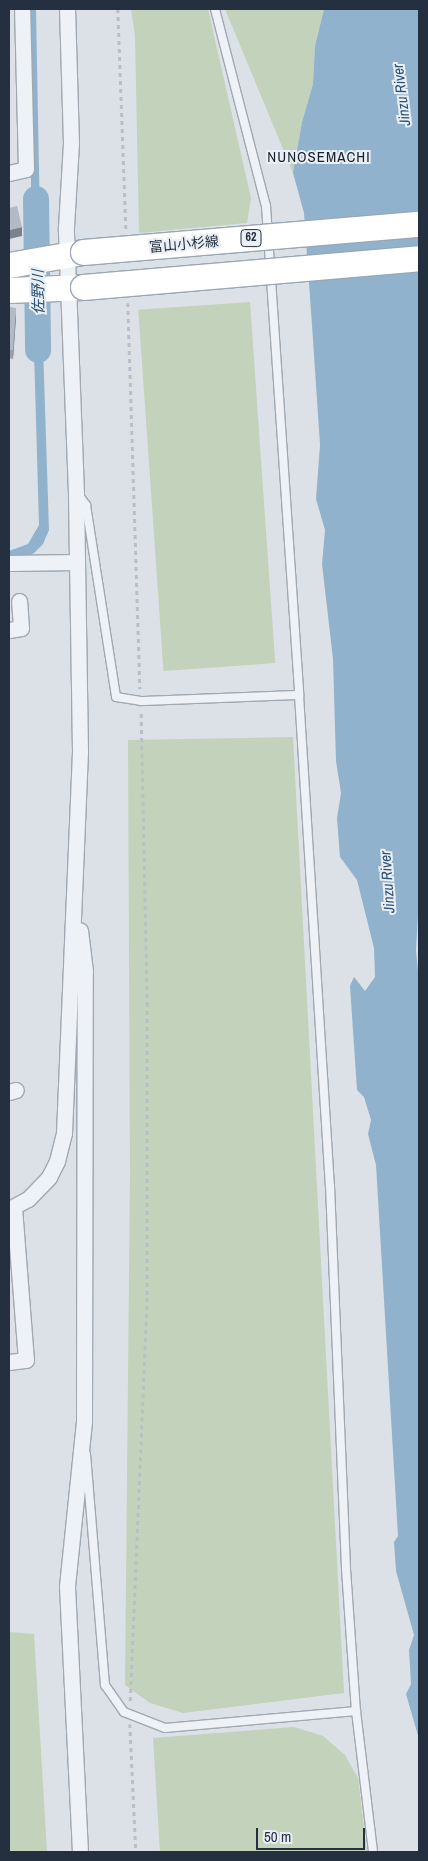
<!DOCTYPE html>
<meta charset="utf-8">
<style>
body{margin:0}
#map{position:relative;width:428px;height:1861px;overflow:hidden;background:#dbe1e7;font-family:"Archivo Narrow","Noto Sans JP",sans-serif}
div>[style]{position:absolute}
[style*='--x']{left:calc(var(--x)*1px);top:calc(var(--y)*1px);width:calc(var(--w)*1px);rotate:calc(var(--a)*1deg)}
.green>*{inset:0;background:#c3d2bb;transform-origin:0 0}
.water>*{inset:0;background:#91b2cc}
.river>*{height:26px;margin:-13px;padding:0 13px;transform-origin:13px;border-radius:13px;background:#91b2cc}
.path>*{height:2.5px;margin-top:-1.25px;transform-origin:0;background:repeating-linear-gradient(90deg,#b9bfc6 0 4px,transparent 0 8px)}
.roads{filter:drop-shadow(1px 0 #a0a8b1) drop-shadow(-1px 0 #a0a8b1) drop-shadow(0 1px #a0a8b1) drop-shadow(0 -1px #a0a8b1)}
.lane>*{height:8px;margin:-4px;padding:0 4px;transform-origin:4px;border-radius:4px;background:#eef1f5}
.street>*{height:15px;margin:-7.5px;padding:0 7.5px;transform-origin:7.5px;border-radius:7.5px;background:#eef1f5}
.primary>*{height:25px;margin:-12.5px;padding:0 12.5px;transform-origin:12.5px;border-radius:12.5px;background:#fff}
.bridges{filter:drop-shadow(1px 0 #99a6b4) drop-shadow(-1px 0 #99a6b4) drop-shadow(0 1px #99a6b4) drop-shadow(0 -1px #99a6b4)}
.primary-bridge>*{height:25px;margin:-12.5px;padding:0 12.5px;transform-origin:12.5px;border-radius:12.5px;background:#fff}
.wall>*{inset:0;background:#99a0a9}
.shaded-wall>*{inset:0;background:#7d828a}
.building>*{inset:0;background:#b2bac5}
span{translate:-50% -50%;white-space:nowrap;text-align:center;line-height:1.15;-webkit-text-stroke:4px #eaeff5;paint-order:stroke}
.shield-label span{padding:1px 4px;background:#eaeff5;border:1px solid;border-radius:4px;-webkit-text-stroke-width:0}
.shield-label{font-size:12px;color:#242f3f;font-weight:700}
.street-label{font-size:14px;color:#242f3f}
.water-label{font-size:15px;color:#2a5176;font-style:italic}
.neighbourhood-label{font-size:15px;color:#16202f;letter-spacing:1px}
.frame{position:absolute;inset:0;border:10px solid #242f3f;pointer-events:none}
.scale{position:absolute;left:256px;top:1828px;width:109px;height:22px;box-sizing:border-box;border:2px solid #242f3f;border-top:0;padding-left:6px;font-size:15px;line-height:18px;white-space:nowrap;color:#242f3f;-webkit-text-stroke:4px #eaeff5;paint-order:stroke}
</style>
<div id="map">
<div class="green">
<div style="clip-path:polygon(131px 9px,208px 9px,251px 198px,247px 223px,139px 233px,135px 36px)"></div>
<div style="clip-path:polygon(225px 9px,324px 9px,315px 46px,313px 84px,302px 122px,293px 173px)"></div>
<div style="left:250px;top:302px;width:362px;height:112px;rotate:86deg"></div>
<div style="clip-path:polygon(293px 737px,344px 1693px,183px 1713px,150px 1703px,125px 1685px,130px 1174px,128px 740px)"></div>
<div style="clip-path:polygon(9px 1632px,34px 1634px,47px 1852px,9px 1852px)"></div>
<div style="clip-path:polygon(294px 1727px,323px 1736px,345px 1755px,358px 1778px,367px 1852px,160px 1852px,153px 1738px)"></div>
</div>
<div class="water">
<div style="clip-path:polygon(28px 9px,36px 9px,40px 225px,43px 233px,32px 237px)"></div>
<div style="clip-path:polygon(324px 9px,419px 9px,419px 897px,416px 950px,419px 981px,419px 1739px,406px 1694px,411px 1684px,409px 1650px,414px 1635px,396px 1571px,394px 1542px,398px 1536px,376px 1165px,368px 1134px,371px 1120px,364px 1097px,357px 1090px,350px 986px,354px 977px,365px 991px,375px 977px,374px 948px,357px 880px,340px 857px,337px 818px,341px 793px,336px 761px,333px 659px,322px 564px,325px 530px,316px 499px,320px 445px,312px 325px,304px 213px,293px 173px,302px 122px,313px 84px,315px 46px)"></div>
<div style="clip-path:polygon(33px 316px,42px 316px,49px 530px,43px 544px,34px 553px,25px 558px,9px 560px,9px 551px,28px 544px,39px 525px)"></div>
</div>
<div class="river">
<div style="--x:36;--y:199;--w:151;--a:89.2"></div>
</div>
<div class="path">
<div style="--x:118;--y:9;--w:221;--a:87.9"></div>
<div style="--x:128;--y:303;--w:386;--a:88.2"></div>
<div style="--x:130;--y:1701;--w:406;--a:-87.6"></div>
<div style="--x:147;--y:1295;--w:289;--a:-90"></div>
<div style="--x:147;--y:1006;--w:294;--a:-91.2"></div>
<div style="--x:130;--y:1724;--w:128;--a:87.3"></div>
</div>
<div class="roads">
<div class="lane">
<div style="--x:215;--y:9;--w:203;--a:75.5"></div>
<div style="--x:266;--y:206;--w:490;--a:86.1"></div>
<div style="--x:78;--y:494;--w:14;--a:54"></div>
<div style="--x:86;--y:505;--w:194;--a:81.1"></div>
<div style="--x:116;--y:697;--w:25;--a:9"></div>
<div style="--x:141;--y:701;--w:158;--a:-2.2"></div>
<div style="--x:299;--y:695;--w:492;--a:86.4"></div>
<div style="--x:330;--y:1186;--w:383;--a:87.6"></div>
<div style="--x:346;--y:1569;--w:142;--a:86"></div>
<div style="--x:356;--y:1711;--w:142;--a:83.1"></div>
<div style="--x:86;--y:1454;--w:232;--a:85.3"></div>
<div style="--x:105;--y:1685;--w:33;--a:55"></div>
<div style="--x:124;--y:1712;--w:44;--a:21.3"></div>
<div style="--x:165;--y:1728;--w:192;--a:-5.1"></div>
</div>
<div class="street">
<div style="--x:9;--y:173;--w:17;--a:-13"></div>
<div style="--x:26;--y:169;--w:160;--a:-91.4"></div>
<div style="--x:9;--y:563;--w:68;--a:-0.8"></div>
<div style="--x:9;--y:630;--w:12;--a:-9"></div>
<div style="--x:21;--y:628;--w:27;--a:-94"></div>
<div style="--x:9;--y:1092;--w:7;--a:-16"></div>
<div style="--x:9;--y:1209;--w:21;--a:-28"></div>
<div style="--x:28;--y:1199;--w:30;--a:-46"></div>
<div style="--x:49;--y:1177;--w:18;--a:-63"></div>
<div style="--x:57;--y:1161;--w:29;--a:-76"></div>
<div style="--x:64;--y:1133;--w:382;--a:-87.6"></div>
<div style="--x:80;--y:751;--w:258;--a:-90.9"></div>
<div style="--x:76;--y:493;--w:266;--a:-92.2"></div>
<div style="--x:66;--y:227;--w:84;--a:-86.6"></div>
<div style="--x:71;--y:143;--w:134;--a:-91.7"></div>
<div style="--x:9;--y:1362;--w:17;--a:-7"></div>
<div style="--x:26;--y:1360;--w:153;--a:-94.5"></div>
<div style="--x:80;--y:1852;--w:266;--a:-92.8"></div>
<div style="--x:67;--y:1586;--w:166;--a:-84.1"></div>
<div style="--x:84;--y:1421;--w:450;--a:-89.9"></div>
<div style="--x:85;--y:971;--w:41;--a:-97"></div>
</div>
<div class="primary">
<div style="--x:9;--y:265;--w:75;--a:-10"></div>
<div style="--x:9;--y:290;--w:74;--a:-2.3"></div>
</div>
</div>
<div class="bridges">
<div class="primary-bridge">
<div style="--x:83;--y:252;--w:337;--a:-4.8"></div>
<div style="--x:83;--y:287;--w:337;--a:-4.9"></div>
</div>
</div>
<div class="wall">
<div style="clip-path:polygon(9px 307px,16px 317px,13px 359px,9px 358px)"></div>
</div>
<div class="shaded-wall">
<div style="clip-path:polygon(22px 227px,22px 236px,9px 239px,9px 230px)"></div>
<div style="clip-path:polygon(16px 308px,16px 317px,13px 359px,13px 350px)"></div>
</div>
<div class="building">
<div style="clip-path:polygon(17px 206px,22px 227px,9px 230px,9px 208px)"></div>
<div style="clip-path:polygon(9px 307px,16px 308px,13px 350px,9px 350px)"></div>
</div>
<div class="shield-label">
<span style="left:251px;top:238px">62</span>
</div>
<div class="street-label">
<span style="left:184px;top:244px;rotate:-5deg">富山小杉線</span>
</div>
<div class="water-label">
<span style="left:401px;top:95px;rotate:-97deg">Jinzu River</span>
<span style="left:38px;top:292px;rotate:-91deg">佐野川</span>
<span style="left:387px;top:882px;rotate:-94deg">Jinzu River</span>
</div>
<div class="neighbourhood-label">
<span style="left:319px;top:157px">NUNOSEMACHI</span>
</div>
<div class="frame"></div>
<div class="scale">50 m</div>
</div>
